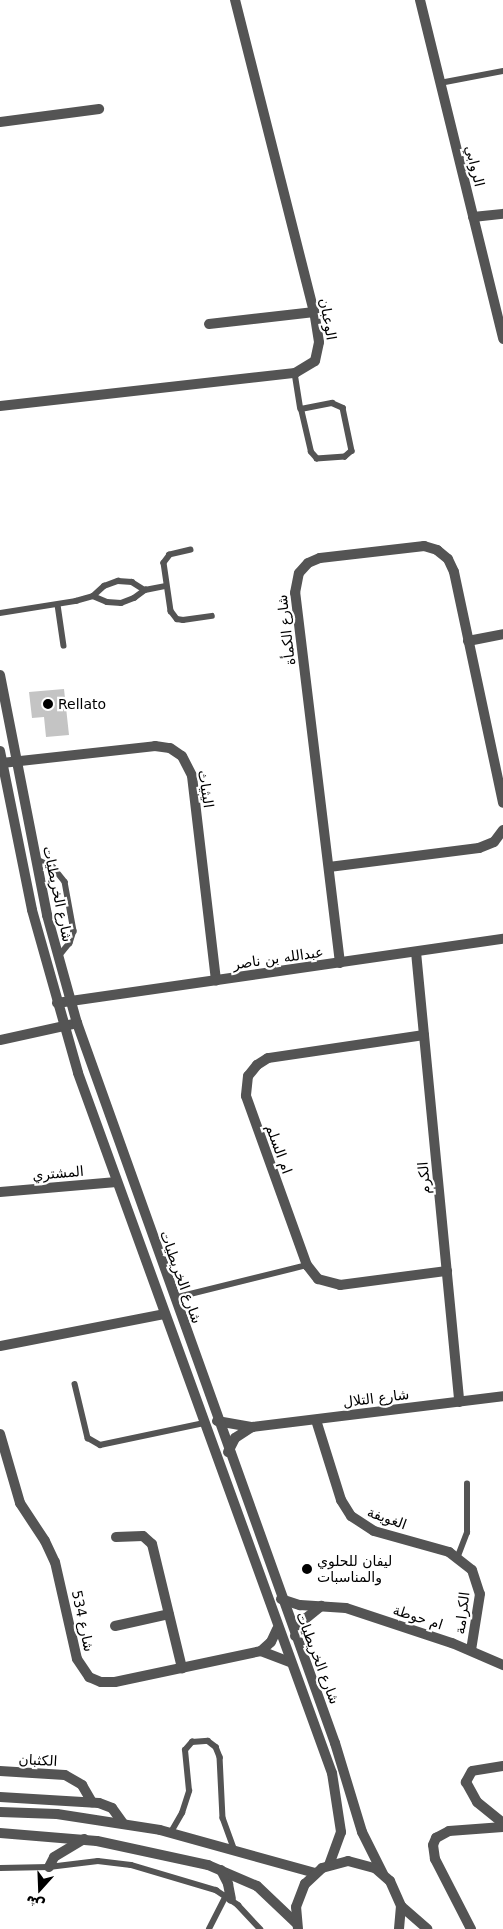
<!DOCTYPE html>
<meta charset="utf-8">
<style>
body{margin:0}
#map{position:relative;width:503px;height:1929px;overflow:hidden;background:#fff;font-family:"DejaVu Sans",Vazirmatn,sans-serif}
div>[style]{position:absolute}
[style*='--x']{left:calc(var(--x)*1px);top:calc(var(--y)*1px);width:calc(var(--w)*1px);rotate:calc(var(--a)*1deg)}
.building>*{inset:0;background:#c4c4c4}
.service>*{height:5.5px;margin:-2.75px;padding:0 2.75px;transform-origin:2.75px;border-radius:2.75px;background:#545454}
.minor>*{height:10px;margin:-5px;padding:0 5px;transform-origin:5px;border-radius:5px;background:#545454}
.tertiary>*{height:10px;margin:-5px;padding:0 5px;transform-origin:5px;border-radius:5px;background:#545454}
.dots>*{width:14px;height:14px;translate:-50% -50%;box-sizing:border-box;border:2px solid #fff;border-radius:50%}
span{translate:-50% -50%;white-space:nowrap;text-align:center;line-height:1.15;-webkit-text-stroke:4.5px #fff;paint-order:stroke}
.street-label{font-size:14px;color:#000}
.poi-label{font-size:14px;color:#000}
.left{translate:0 -50%;text-align:left}
.north{position:absolute;left:15px;top:1864px;width:50px;height:50px;-webkit-text-stroke:4px #fff;paint-order:stroke;rotate:200deg;font-size:14px;font-weight:700;line-height:20px;text-align:center;color:#000}
.north::after{content:'';display:block;margin:auto;width:18px;height:22px;background:#000;clip-path:polygon(50% 0,100% 100%,50% 72%,0 100%)}
</style>
<div id="map">
<div class="building">
<div style="clip-path:polygon(64px 689px,69px 735px,46px 737px,44px 717px,32px 718px,29px 692px)"></div>
</div>
<div class="service">
<div style="--x:440;--y:83;--w:64;--a:-10.8"></div>
<div style="--x:295;--y:373;--w:36;--a:81"></div>
<div style="--x:332;--y:403;--w:12;--a:24"></div>
<div style="--x:343;--y:408;--w:44;--a:78.2"></div>
<div style="--x:352;--y:451;--w:9;--a:139"></div>
<div style="--x:345;--y:457;--w:28;--a:176"></div>
<div style="--x:317;--y:459;--w:9;--a:-131"></div>
<div style="--x:311;--y:452;--w:44;--a:-103.1"></div>
<div style="--x:301;--y:409;--w:32;--a:-11"></div>
<div style="--x:191;--y:550;--w:22;--a:167"></div>
<div style="--x:170;--y:555;--w:10;--a:127"></div>
<div style="--x:164;--y:563;--w:49;--a:81.7"></div>
<div style="--x:171;--y:611;--w:10;--a:53"></div>
<div style="--x:177;--y:619;--w:6;--a:9"></div>
<div style="--x:183;--y:620;--w:29;--a:-8"></div>
<div style="--x:93;--y:596;--w:15;--a:23"></div>
<div style="--x:107;--y:602;--w:14;--a:4"></div>
<div style="--x:121;--y:603;--w:14;--a:-21"></div>
<div style="--x:134;--y:598;--w:14;--a:-36"></div>
<div style="--x:145;--y:590;--w:21;--a:-11"></div>
<div style="--x:58;--y:605;--w:41;--a:81.7"></div>
<div style="--x:0;--y:613;--w:77;--a:-9"></div>
<div style="--x:76;--y:601;--w:18;--a:-16"></div>
<div style="--x:93;--y:596;--w:15;--a:-42"></div>
<div style="--x:104;--y:586;--w:15;--a:-20"></div>
<div style="--x:118;--y:581;--w:14;--a:4"></div>
<div style="--x:132;--y:582;--w:15;--a:32"></div>
<div style="--x:36;--y:859;--w:19;--a:25"></div>
<div style="--x:53;--y:867;--w:19;--a:51"></div>
<div style="--x:65;--y:882;--w:50;--a:79.6"></div>
<div style="--x:74;--y:931;--w:13;--a:108"></div>
<div style="--x:70;--y:943;--w:19;--a:129"></div>
<div style="--x:174;--y:1298;--w:137;--a:-13.9"></div>
<div style="--x:75;--y:1384;--w:56;--a:76.5"></div>
<div style="--x:88;--y:1438;--w:14;--a:30"></div>
<div style="--x:100;--y:1445;--w:106;--a:-11.9"></div>
<div style="--x:458;--y:1556;--w:25;--a:-69"></div>
<div style="--x:467;--y:1533;--w:49;--a:-90"></div>
<div style="--x:171;--y:1832;--w:22;--a:-60"></div>
<div style="--x:182;--y:1813;--w:23;--a:-72"></div>
<div style="--x:189;--y:1791;--w:41;--a:-95.6"></div>
<div style="--x:185;--y:1750;--w:11;--a:-49"></div>
<div style="--x:192;--y:1742;--w:16;--a:-4"></div>
<div style="--x:208;--y:1741;--w:10;--a:37"></div>
<div style="--x:216;--y:1747;--w:11;--a:68"></div>
<div style="--x:220;--y:1757;--w:61;--a:87.2"></div>
<div style="--x:223;--y:1818;--w:33;--a:70"></div>
<div style="--x:0;--y:1868;--w:49;--a:-1.2"></div>
<div style="--x:49;--y:1867;--w:49;--a:-7"></div>
<div style="--x:98;--y:1861;--w:33;--a:7"></div>
<div style="--x:131;--y:1865;--w:89;--a:16.4"></div>
<div style="--x:216;--y:1890;--w:27;--a:34"></div>
<div style="--x:238;--y:1905;--w:33;--a:47"></div>
<div style="--x:209;--y:1929;--w:38;--a:-63"></div>
</div>
<div class="minor">
<div style="--x:420;--y:0;--w:349;--a:76.2"></div>
<div style="--x:0;--y:122;--w:100;--a:-7.5"></div>
<div style="--x:473;--y:217;--w:30;--a:-6"></div>
<div style="--x:209;--y:324;--w:106;--a:-6.5"></div>
<div style="--x:0;--y:406;--w:297;--a:-6.4"></div>
<div style="--x:295;--y:373;--w:23;--a:-31"></div>
<div style="--x:315;--y:361;--w:19;--a:-78"></div>
<div style="--x:319;--y:342;--w:30;--a:-99"></div>
<div style="--x:314;--y:312;--w:322;--a:-104.2"></div>
<div style="--x:468;--y:641;--w:36;--a:-11"></div>
<div style="--x:2;--y:763;--w:154;--a:-6.3"></div>
<div style="--x:155;--y:746;--w:15;--a:8"></div>
<div style="--x:170;--y:748;--w:14;--a:34"></div>
<div style="--x:182;--y:756;--w:22;--a:63"></div>
<div style="--x:192;--y:776;--w:206;--a:83.3"></div>
<div style="--x:329;--y:867;--w:151;--a:-7.2"></div>
<div style="--x:479;--y:848;--w:16;--a:-22"></div>
<div style="--x:494;--y:842;--w:15;--a:-53"></div>
<div style="--x:416;--y:952;--w:452;--a:84.5"></div>
<div style="--x:340;--y:963;--w:373;--a:-96.9"></div>
<div style="--x:295;--y:593;--w:20;--a:-79"></div>
<div style="--x:299;--y:573;--w:13;--a:-48"></div>
<div style="--x:308;--y:563;--w:13;--a:-23"></div>
<div style="--x:320;--y:558;--w:105;--a:-6.6"></div>
<div style="--x:424;--y:546;--w:14;--a:17"></div>
<div style="--x:437;--y:550;--w:14;--a:39"></div>
<div style="--x:448;--y:559;--w:14;--a:65"></div>
<div style="--x:454;--y:572;--w:236;--a:78"></div>
<div style="--x:57;--y:1003;--w:451;--a:-8.2"></div>
<div style="--x:424;--y:1035;--w:158;--a:171.6"></div>
<div style="--x:268;--y:1058;--w:13;--a:148"></div>
<div style="--x:257;--y:1065;--w:14;--a:129"></div>
<div style="--x:248;--y:1076;--w:20;--a:96"></div>
<div style="--x:246;--y:1096;--w:180;--a:70.2"></div>
<div style="--x:307;--y:1265;--w:18;--a:52"></div>
<div style="--x:318;--y:1279;--w:23;--a:15"></div>
<div style="--x:340;--y:1285;--w:108;--a:-7.5"></div>
<div style="--x:0;--y:1040;--w:79;--a:-12.4"></div>
<div style="--x:0;--y:1192;--w:117;--a:-4.9"></div>
<div style="--x:0;--y:1346;--w:167;--a:-11"></div>
<div style="--x:316;--y:1420;--w:84;--a:72.6"></div>
<div style="--x:341;--y:1500;--w:19;--a:58"></div>
<div style="--x:351;--y:1516;--w:27;--a:33"></div>
<div style="--x:374;--y:1531;--w:78;--a:15.6"></div>
<div style="--x:449;--y:1552;--w:29;--a:38"></div>
<div style="--x:472;--y:1570;--w:25;--a:72"></div>
<div style="--x:480;--y:1594;--w:57;--a:99.1"></div>
<div style="--x:217;--y:1421;--w:36;--a:10"></div>
<div style="--x:252;--y:1427;--w:253;--a:-7"></div>
<div style="--x:0;--y:1434;--w:72;--a:73.8"></div>
<div style="--x:20;--y:1503;--w:45;--a:56.7"></div>
<div style="--x:45;--y:1541;--w:23;--a:65"></div>
<div style="--x:55;--y:1562;--w:99;--a:77.2"></div>
<div style="--x:77;--y:1659;--w:22;--a:56"></div>
<div style="--x:89;--y:1677;--w:13;--a:23"></div>
<div style="--x:101;--y:1682;--w:14;--a:0"></div>
<div style="--x:115;--y:1682;--w:149;--a:-12"></div>
<div style="--x:261;--y:1651;--w:13;--a:-42"></div>
<div style="--x:271;--y:1642;--w:14;--a:-65"></div>
<div style="--x:228;--y:1452;--w:16;--a:-63"></div>
<div style="--x:235;--y:1438;--w:20;--a:-33"></div>
<div style="--x:116;--y:1537;--w:27;--a:-2"></div>
<div style="--x:143;--y:1536;--w:12;--a:42"></div>
<div style="--x:152;--y:1544;--w:128;--a:76.4"></div>
<div style="--x:281;--y:1599;--w:20;--a:18"></div>
<div style="--x:300;--y:1605;--w:46;--a:3.7"></div>
<div style="--x:346;--y:1608;--w:112;--a:18.3"></div>
<div style="--x:452;--y:1643;--w:56;--a:23.3"></div>
<div style="--x:115;--y:1626;--w:55;--a:-12.5"></div>
<div style="--x:295;--y:1636;--w:20;--a:-60"></div>
<div style="--x:305;--y:1619;--w:21;--a:-39"></div>
<div style="--x:261;--y:1651;--w:31;--a:21"></div>
<div style="--x:503;--y:1766;--w:31;--a:171"></div>
<div style="--x:472;--y:1771;--w:13;--a:119"></div>
<div style="--x:466;--y:1782;--w:23;--a:61"></div>
<div style="--x:477;--y:1802;--w:33;--a:39"></div>
<div style="--x:0;--y:1771;--w:65;--a:3.5"></div>
<div style="--x:65;--y:1775;--w:20;--a:30"></div>
<div style="--x:82;--y:1785;--w:20;--a:60"></div>
<div style="--x:0;--y:1797;--w:99;--a:3.5"></div>
<div style="--x:99;--y:1803;--w:14;--a:21"></div>
<div style="--x:112;--y:1808;--w:19;--a:54"></div>
<div style="--x:0;--y:1812;--w:57;--a:2"></div>
<div style="--x:57;--y:1814;--w:104;--a:8.8"></div>
<div style="--x:160;--y:1830;--w:161;--a:15.5"></div>
<div style="--x:0;--y:1833;--w:97;--a:4.7"></div>
<div style="--x:97;--y:1841;--w:114;--a:12.2"></div>
<div style="--x:208;--y:1865;--w:53;--a:23.2"></div>
<div style="--x:257;--y:1886;--w:54;--a:43.5"></div>
<div style="--x:49;--y:1867;--w:11;--a:-63"></div>
<div style="--x:54;--y:1857;--w:35;--a:-31"></div>
<div style="--x:221;--y:1870;--w:16;--a:63"></div>
<div style="--x:228;--y:1884;--w:15;--a:79"></div>
<div style="--x:401;--y:1906;--w:35;--a:41"></div>
<div style="--x:471;--y:1929;--w:79;--a:-117.2"></div>
<div style="--x:435;--y:1859;--w:14;--a:-98"></div>
<div style="--x:433;--y:1845;--w:8;--a:-67"></div>
<div style="--x:436;--y:1838;--w:15;--a:-28"></div>
<div style="--x:449;--y:1831;--w:54;--a:-4.2"></div>
</div>
<div class="tertiary">
<div style="--x:0;--y:675;--w:245;--a:78.9"></div>
<div style="--x:47;--y:915;--w:112;--a:74.5"></div>
<div style="--x:77;--y:1023;--w:765;--a:70.29"></div>
<div style="--x:335;--y:1743;--w:93;--a:73.1"></div>
<div style="--x:362;--y:1832;--w:47;--a:63.4"></div>
<div style="--x:0;--y:751;--w:162;--a:78.6"></div>
<div style="--x:32;--y:910;--w:169;--a:74.2"></div>
<div style="--x:78;--y:1073;--w:745;--a:70.06"></div>
<div style="--x:332;--y:1773;--w:60;--a:81.3"></div>
<div style="--x:341;--y:1832;--w:35;--a:110"></div>
<div style="--x:298;--y:1929;--w:22;--a:-95"></div>
<div style="--x:296;--y:1907;--w:25;--a:-69"></div>
<div style="--x:305;--y:1884;--w:23;--a:-43"></div>
<div style="--x:322;--y:1868;--w:27;--a:-15"></div>
<div style="--x:348;--y:1861;--w:28;--a:15"></div>
<div style="--x:375;--y:1868;--w:20;--a:41"></div>
<div style="--x:390;--y:1881;--w:27;--a:66"></div>
<div style="--x:401;--y:1906;--w:23;--a:95"></div>
</div>
<div class="dots">
<div style="left:48px;top:704px;background:#000"></div>
<div style="left:307px;top:1569px;background:#000"></div>
</div>
<div class="street-label">
<span style="left:475px;top:166px;rotate:76deg">الروابي</span>
<span style="left:328px;top:319px;rotate:80deg">الوعبان</span>
<span style="left:286px;top:630px;rotate:-97deg">شارع الكمأة</span>
<span style="left:206px;top:789px;rotate:81deg">اليثياث</span>
<span style="left:58px;top:894px;rotate:78deg">شارع الخريطيات</span>
<span style="left:278px;top:958px;rotate:-8deg">عبدالله بن ناصر</span>
<span style="left:279px;top:1149px;rotate:70deg">ام السلم</span>
<span style="left:58px;top:1173px;rotate:-5deg">المشتري</span>
<span style="left:424px;top:1178px;rotate:-95deg">الكرم</span>
<span style="left:181px;top:1277px;rotate:70deg">شارع الخريطيات</span>
<span style="left:376px;top:1398px;rotate:-7deg">شارع التلال</span>
<span style="left:387px;top:1518px;rotate:20deg">الغويفة</span>
<span style="left:462px;top:1613px;rotate:-83deg">الكرامة</span>
<span style="left:418px;top:1617px;rotate:18deg">ام حوطة</span>
<span style="left:83px;top:1621px;rotate:78deg">شارع 534</span>
<span style="left:318px;top:1658px;rotate:69deg">شارع الخريطيات</span>
<span style="left:38px;top:1760px;rotate:3deg">الكثبان</span>
</div>
<div class="poi-label">
<span class="left" style="left:58px;top:704px">Rellato</span>
<span class="left" style="left:317px;top:1569px">ليفان للحلوي<br>والمناسبات</span>
</div>
<div class="north">ش</div>
</div>
